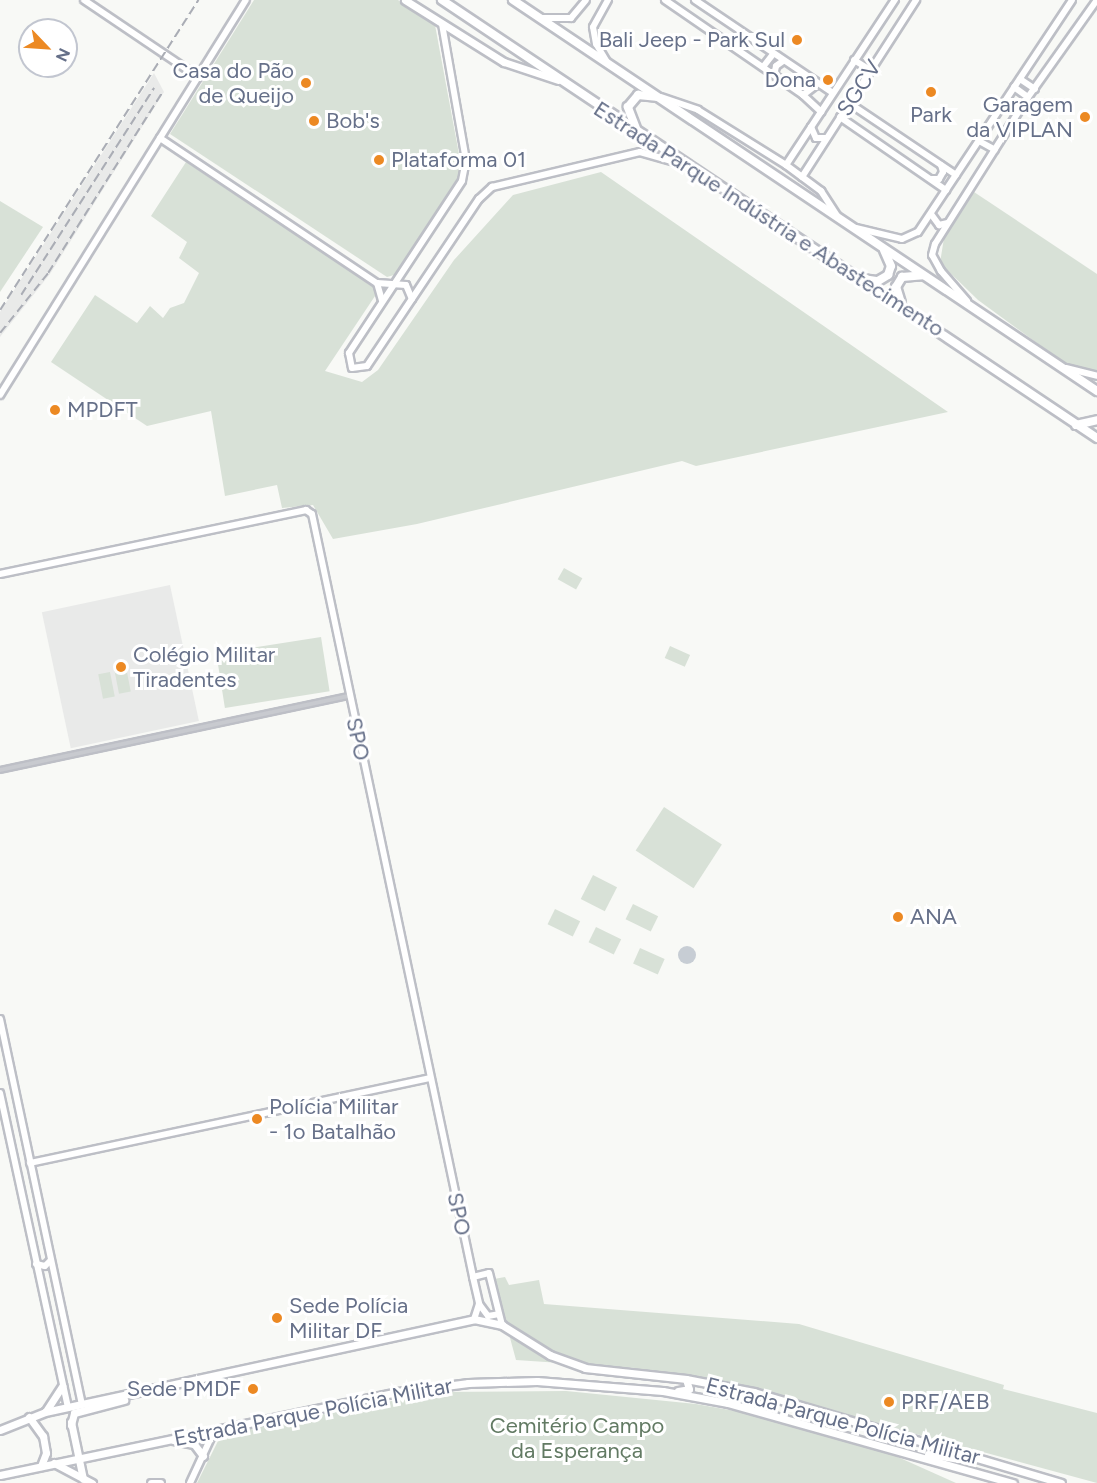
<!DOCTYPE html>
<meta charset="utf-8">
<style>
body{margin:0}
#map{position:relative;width:1097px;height:1483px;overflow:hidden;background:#f8f9f6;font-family:Figtree,sans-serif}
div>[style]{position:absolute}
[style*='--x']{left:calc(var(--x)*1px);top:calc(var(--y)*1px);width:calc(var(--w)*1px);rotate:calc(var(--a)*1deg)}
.built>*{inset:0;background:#e9eae9;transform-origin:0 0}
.green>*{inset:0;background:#d8e1d7;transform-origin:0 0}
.water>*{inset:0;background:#c7cdd4}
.round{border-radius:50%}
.roads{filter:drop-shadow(2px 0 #bdbfc6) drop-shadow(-2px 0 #bdbfc6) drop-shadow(0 2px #bdbfc6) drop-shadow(0 -2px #bdbfc6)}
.street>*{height:4px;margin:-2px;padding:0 2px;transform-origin:2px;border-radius:2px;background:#c8cacf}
.secondary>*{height:6px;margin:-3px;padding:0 3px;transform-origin:3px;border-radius:3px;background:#fff}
.primary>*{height:7px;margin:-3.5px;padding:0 3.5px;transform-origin:3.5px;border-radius:3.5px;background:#fff}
.highway>*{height:8px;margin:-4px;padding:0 4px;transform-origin:4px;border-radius:4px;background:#fff}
.rail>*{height:1.5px;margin-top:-0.75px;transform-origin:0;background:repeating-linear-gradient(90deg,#aaadb5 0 9px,transparent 0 13.5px)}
.dots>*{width:16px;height:16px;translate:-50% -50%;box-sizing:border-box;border:3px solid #fff;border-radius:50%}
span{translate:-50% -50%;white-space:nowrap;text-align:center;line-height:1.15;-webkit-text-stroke:6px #fff;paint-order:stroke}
.poi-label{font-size:22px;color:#667089}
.right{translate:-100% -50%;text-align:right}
.left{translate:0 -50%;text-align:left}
.street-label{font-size:22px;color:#667089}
.park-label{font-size:22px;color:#627a63}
.north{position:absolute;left:18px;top:18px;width:60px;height:60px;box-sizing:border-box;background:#fff;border:2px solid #c2c6d0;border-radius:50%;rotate:115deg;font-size:16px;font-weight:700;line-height:24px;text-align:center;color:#667089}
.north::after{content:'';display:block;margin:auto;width:21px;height:27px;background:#ec8923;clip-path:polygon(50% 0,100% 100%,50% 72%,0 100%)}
</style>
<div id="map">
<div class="built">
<div style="clip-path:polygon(154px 73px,164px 92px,50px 274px,0 337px,0 312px)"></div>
<div style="left:170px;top:585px;width:139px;height:131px;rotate:78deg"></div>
</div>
<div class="green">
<div style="clip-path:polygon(254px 0,398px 0,435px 25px,461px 165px,459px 177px,394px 275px,387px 277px,170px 134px)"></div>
<div style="clip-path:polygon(186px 162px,379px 290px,325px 371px,362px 382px,378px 370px,454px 260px,513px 195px,601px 172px,948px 412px,696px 466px,682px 461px,417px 524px,333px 539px,313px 505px,282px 508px,277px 485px,225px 496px,211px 411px,147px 426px,51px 362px,95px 295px,137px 323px,150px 306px,163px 318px,170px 308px,184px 303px,199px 273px,179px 258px,187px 242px,151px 216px)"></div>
<div style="clip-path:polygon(974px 192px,1097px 274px,1097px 374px,1067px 365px,978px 300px,940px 263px,944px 238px)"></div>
<div style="clip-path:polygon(0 201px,43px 227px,0 292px)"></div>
<div style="left:564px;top:568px;width:21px;height:13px;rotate:29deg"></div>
<div style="left:321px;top:637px;width:55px;height:106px;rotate:81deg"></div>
<div style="left:670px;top:646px;width:22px;height:13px;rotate:24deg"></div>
<div style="left:126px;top:667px;width:25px;height:12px;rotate:79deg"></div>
<div style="left:110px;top:672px;width:25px;height:12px;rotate:79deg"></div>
<div style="left:664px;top:807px;width:69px;height:52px;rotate:33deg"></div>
<div style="left:593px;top:875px;width:27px;height:27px;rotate:27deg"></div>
<div style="left:633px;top:904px;width:28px;height:17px;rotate:26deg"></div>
<div style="left:555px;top:909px;width:28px;height:17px;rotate:26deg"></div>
<div style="left:596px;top:927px;width:28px;height:17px;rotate:26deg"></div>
<div style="left:640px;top:948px;width:27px;height:17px;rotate:24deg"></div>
<div style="clip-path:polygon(505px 1277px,509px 1285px,539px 1280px,544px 1304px,799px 1324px,1004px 1385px,1003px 1389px,1097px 1413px,1097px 1483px,772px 1395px,635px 1368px,516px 1360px,494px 1279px)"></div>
<div style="clip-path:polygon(566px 1391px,696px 1404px,763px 1416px,880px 1449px,956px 1483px,197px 1483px,222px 1433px,439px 1392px)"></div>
</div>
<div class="water">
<div class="round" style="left:678px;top:946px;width:18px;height:18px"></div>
</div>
<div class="roads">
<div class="street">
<div style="--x:0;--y:770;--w:357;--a:-12"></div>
</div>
<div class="secondary">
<div style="--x:84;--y:0;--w:138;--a:34"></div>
<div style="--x:665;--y:0;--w:168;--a:34.5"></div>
<div style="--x:803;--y:95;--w:25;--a:43"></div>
<div style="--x:695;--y:0;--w:166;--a:34"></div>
<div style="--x:541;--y:18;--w:30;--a:0"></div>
<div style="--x:571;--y:18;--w:23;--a:-50"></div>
<div style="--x:442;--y:24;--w:138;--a:80"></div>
<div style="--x:466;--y:160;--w:21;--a:101"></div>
<div style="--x:462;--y:181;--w:206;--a:123.3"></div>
<div style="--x:349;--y:353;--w:15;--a:79"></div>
<div style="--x:352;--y:368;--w:15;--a:-8"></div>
<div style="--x:367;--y:366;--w:201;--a:-56.2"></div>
<div style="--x:479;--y:199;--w:18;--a:-43"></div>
<div style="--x:492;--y:187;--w:152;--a:-13.3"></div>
<div style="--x:640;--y:152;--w:44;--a:15.9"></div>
<div style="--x:854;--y:60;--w:19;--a:32"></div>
<div style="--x:607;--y:62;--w:21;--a:-121"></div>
<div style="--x:596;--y:44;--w:17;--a:-100"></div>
<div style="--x:593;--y:27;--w:31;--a:-61"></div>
<div style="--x:763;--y:67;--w:16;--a:-52"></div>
<div style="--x:774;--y:75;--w:9;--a:-77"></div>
<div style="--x:776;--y:66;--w:9;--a:-36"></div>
<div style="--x:1020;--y:79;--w:18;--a:34"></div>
<div style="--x:1014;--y:87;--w:17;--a:36"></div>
<div style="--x:803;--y:95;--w:15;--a:-37"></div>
<div style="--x:815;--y:86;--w:5;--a:-101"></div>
<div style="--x:661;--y:97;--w:39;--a:19"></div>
<div style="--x:698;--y:110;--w:104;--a:32"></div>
<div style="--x:786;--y:165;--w:44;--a:36.6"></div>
<div style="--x:821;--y:191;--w:31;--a:57"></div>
<div style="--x:849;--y:103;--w:129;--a:33.9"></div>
<div style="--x:840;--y:117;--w:129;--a:34.6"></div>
<div style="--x:811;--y:127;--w:12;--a:66"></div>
<div style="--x:816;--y:138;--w:10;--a:0"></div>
<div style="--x:160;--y:138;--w:261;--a:33.8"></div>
<div style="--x:377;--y:283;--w:18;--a:74"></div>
<div style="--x:979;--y:141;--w:18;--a:29"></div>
<div style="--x:786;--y:165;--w:198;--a:-56.6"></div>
<div style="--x:802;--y:177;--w:211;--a:-57.2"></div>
<div style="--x:932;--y:179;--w:7;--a:0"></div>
<div style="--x:939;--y:179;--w:8;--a:-60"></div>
<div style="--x:943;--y:172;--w:7;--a:-106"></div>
<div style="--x:931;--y:214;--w:14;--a:54"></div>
<div style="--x:939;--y:225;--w:8;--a:-14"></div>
<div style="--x:856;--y:228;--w:47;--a:13.4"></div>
<div style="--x:902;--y:239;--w:17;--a:-24"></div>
<div style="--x:918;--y:232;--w:278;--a:-56.4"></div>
<div style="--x:377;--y:283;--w:29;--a:4"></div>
<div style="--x:406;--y:285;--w:15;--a:67"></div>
<div style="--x:967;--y:301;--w:40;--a:-131"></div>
<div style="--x:941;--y:271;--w:18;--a:-119"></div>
<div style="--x:932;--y:255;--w:11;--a:-75"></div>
<div style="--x:935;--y:244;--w:174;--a:-57.7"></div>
<div style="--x:1028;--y:97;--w:119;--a:-54.6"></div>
<div style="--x:1066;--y:368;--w:32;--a:14"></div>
<div style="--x:0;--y:395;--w:465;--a:-58.1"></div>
<div style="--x:0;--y:574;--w:313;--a:-11.8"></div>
<div style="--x:306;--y:510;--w:7;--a:34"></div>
<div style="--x:312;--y:514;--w:780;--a:78.08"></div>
<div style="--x:473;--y:1277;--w:28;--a:77"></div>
<div style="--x:479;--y:1304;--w:16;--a:108"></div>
<div style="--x:0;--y:1019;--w:394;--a:78"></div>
<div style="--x:0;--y:1093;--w:321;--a:77.8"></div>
<div style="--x:30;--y:1163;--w:409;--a:-12"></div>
<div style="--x:36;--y:1264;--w:9;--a:13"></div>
<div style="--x:45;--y:1266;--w:8;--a:-45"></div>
<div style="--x:473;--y:1277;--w:16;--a:-14"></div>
<div style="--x:489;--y:1273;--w:54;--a:76"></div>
<div style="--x:479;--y:1304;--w:15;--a:53"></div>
<div style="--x:488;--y:1316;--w:11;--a:-10"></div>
<div style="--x:190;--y:1483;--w:57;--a:-65.2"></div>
</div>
<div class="primary">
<div style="--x:405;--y:0;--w:117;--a:32.1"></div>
<div style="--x:504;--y:62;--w:57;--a:18.4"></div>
<div style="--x:678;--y:1391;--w:11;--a:-10"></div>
<div style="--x:689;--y:1389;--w:10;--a:-107"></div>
<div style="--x:46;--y:1411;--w:30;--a:-57"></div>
<div style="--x:29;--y:1417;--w:24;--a:54"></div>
<div style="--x:43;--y:1436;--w:17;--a:80"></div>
<div style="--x:46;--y:1453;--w:14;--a:111"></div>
<div style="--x:71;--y:1422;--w:58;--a:78.1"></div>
<div style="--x:71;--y:1425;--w:12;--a:-76"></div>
<div style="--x:74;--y:1413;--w:52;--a:-14.6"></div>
<div style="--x:0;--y:1430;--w:48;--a:-21.8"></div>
<div style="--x:45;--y:1412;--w:439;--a:-12.2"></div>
<div style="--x:474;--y:1319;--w:29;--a:12"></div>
<div style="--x:502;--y:1325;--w:57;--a:32"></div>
<div style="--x:550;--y:1355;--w:37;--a:20"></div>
<div style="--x:585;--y:1368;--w:102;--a:6.2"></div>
<div style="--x:686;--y:1379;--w:69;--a:10.8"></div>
<div style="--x:754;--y:1392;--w:320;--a:16.5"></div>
<div style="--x:173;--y:1440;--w:21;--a:11"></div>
<div style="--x:194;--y:1444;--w:15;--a:53"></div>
<div style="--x:928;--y:1454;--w:30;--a:9"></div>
<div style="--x:958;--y:1459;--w:17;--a:-10"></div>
<div style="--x:54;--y:1463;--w:43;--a:27.8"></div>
<div style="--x:0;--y:1475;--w:408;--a:-11.8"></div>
<div style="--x:399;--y:1392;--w:70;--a:-7.4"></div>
<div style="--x:468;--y:1383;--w:69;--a:-1.7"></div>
<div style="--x:537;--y:1381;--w:126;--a:4.5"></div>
<div style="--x:663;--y:1391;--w:66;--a:10.5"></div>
<div style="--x:728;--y:1403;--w:296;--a:15.7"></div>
<div style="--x:151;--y:1483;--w:9;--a:0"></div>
</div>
<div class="highway">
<div style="--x:442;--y:0;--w:788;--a:33.77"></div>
<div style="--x:513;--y:0;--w:703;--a:33.8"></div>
<div style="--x:637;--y:131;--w:26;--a:-111"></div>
<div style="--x:628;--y:107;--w:16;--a:-50"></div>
<div style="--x:638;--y:95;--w:18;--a:6"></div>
<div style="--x:863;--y:279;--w:15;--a:8"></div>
<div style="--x:878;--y:281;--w:12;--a:-31"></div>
<div style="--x:888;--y:275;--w:9;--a:-72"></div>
<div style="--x:891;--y:266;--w:17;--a:-114"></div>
<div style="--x:901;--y:303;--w:17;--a:-107"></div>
<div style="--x:896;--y:287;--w:12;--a:-59"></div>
<div style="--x:902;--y:277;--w:21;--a:-5"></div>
<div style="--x:1076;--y:425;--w:22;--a:-13"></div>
</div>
</div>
<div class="rail">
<div style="--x:21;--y:295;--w:246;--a:-57.3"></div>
<div style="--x:0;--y:310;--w:368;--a:-57.4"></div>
<div style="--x:0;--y:333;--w:77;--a:-51.3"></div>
<div style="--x:48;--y:273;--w:213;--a:-57.7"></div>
</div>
<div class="dots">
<div style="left:797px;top:40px;background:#ec8923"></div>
<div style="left:828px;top:80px;background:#ec8923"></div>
<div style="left:306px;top:83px;background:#ec8923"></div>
<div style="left:931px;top:92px;background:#ec8923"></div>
<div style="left:1085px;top:117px;background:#ec8923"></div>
<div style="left:314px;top:121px;background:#ec8923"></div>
<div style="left:379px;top:160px;background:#ec8923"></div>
<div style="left:55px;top:410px;background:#ec8923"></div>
<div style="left:121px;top:667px;background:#ec8923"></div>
<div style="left:898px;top:917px;background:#ec8923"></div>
<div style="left:257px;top:1119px;background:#ec8923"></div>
<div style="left:277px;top:1318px;background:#ec8923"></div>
<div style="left:253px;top:1389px;background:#ec8923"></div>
<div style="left:889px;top:1402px;background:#ec8923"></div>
</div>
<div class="poi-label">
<span class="right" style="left:785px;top:40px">Bali Jeep - Park Sul</span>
<span class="right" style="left:294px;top:83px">Casa do Pão<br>de Queijo</span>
<span class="right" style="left:816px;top:80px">Dona</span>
<span class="right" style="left:1073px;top:117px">Garagem<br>da VIPLAN</span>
<span style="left:931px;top:115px">Park</span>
<span class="left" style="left:326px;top:121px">Bob's</span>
<span class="left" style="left:391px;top:160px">Plataforma 01</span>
<span class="left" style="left:67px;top:410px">MPDFT</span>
<span class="left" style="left:133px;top:667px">Colégio Militar<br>Tiradentes</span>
<span class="left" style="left:910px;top:917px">ANA</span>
<span class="left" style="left:269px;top:1119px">Polícia Militar<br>- 1o Batalhão</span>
<span class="left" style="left:289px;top:1318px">Sede Polícia<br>Militar DF</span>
<span class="right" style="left:241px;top:1389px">Sede PMDF</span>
<span class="left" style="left:901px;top:1402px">PRF/AEB</span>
</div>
<div class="street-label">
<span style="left:859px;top:88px;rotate:-57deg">SGCV</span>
<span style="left:769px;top:219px;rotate:33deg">Estrada Parque Indústria e Abastecimento</span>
<span style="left:358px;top:739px;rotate:78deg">SPO</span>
<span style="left:459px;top:1214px;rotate:78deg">SPO</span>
<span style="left:313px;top:1412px;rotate:-11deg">Estrada Parque Polícia Militar</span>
<span style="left:843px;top:1421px;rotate:15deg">Estrada Parque Polícia Militar</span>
</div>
<div class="park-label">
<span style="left:577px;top:1438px">Cemitério Campo<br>da Esperança</span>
</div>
<div class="north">N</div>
</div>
